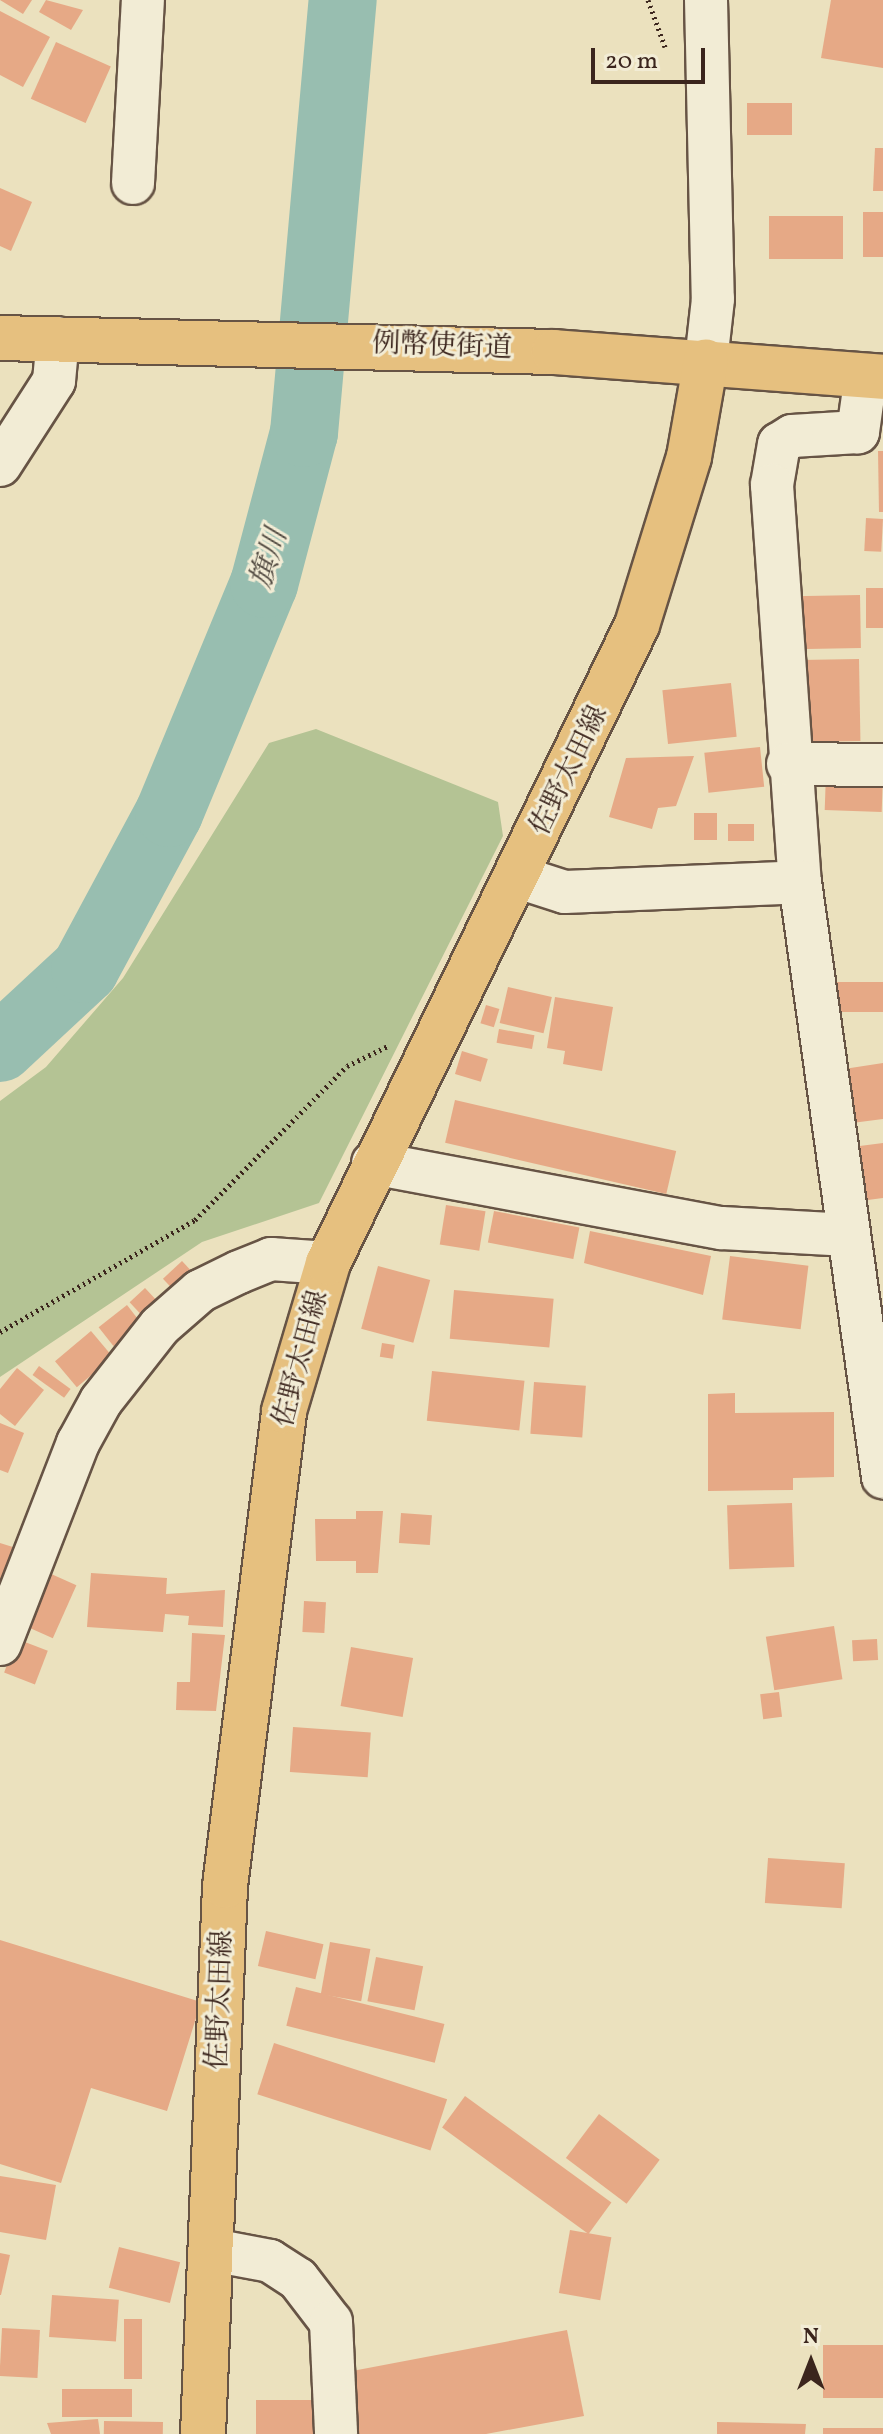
<!DOCTYPE html>
<meta charset="utf-8">
<style>
body{margin:0}
#map{position:relative;width:883px;height:2434px;overflow:hidden;background:#ebe1be;font-family:Vollkorn,"Noto Serif JP",serif}
div>[style]{position:absolute}
[style*='--x']{left:calc(var(--x)*1px);top:calc(var(--y)*1px);width:calc(var(--w)*1px);rotate:calc(var(--a)*1deg)}
.green>*{inset:0;background:#b4c394}
.river>*{height:68px;margin:-34px;padding:0 34px;transform-origin:34px;border-radius:34px;background:#98beb0}
.building>*{inset:0;background:#e6a986;transform-origin:0 0}
.path>*{height:5px;margin-top:-2.5px;transform-origin:0;background:repeating-linear-gradient(90deg,#3b251d 0 2px,transparent 0 6px)}
.roads{filter:drop-shadow(2px 0 #675445) drop-shadow(-2px 0 #675445) drop-shadow(0 2px #675445) drop-shadow(0 -2px #675445)}
.minor>*{height:42px;margin:-21px;padding:0 21px;transform-origin:21px;border-radius:21px;background:#f2ecd5}
.major>*{height:44px;margin:-22px;padding:0 22px;transform-origin:22px;border-radius:22px;background:#e6c07f}
span{translate:-50% -50%;white-space:nowrap;text-align:center;line-height:1.15;-webkit-text-stroke:6px #f2ecd5;paint-order:stroke}
.street-label{font-size:28px;color:#3b251d}
.water-label{font-size:30px;color:#524b42;font-style:italic}
.north{position:absolute;left:771px;top:2322px;width:80px;height:80px;-webkit-text-stroke:6px #f2ecd5;paint-order:stroke;rotate:0deg;font-size:22px;font-weight:700;line-height:32px;text-align:center;color:#3b251d}
.north::after{content:'';display:block;margin:auto;width:28px;height:36px;background:#3b251d;clip-path:polygon(50% 0,100% 100%,50% 72%,0 100%)}
.scale{position:absolute;left:591px;top:48px;width:114px;height:36px;box-sizing:border-box;border:4px solid #3b251d;border-top:0;padding-left:10px;font-size:24px;line-height:28px;white-space:nowrap;color:#3b251d;-webkit-text-stroke:6px #f2ecd5;paint-order:stroke}
</style>
<div id="map">
<div class="green">
<div style="clip-path:polygon(316px 729px,498px 802px,503px 836px,319px 1203px,202px 1242px,0 1377px,0 1101px,46px 1067px,123px 978px,269px 743px)"></div>
</div>
<div class="river">
<div style="--x:0;--y:1048;--w:116;--a:-42.9"></div>
<div style="--x:85;--y:969;--w:177;--a:-61.7"></div>
<div style="--x:169;--y:813;--w:248;--a:-67.5"></div>
<div style="--x:264;--y:584;--w:156;--a:-75.2"></div>
<div style="--x:304;--y:433;--w:435;--a:-84.9"></div>
</div>
<div class="building">
<div style="clip-path:polygon(0 0,32px 0,23px 14px)"></div>
<div style="clip-path:polygon(46px 0,83px 10px,71px 30px,39px 12px)"></div>
<div style="clip-path:polygon(831px 0,883px 0,883px 68px,821px 58px)"></div>
<div style="clip-path:polygon(0 11px,50px 37px,23px 87px,0 75px)"></div>
<div style="left:56px;top:42px;width:60px;height:62px;rotate:24deg"></div>
<div style="left:747px;top:103px;width:45px;height:32px"></div>
<div style="clip-path:polygon(875px 148px,883px 148px,883px 191px,873px 191px)"></div>
<div style="clip-path:polygon(0 188px,32px 202px,11px 251px,0 246px)"></div>
<div style="left:863px;top:212px;width:20px;height:45px"></div>
<div style="left:769px;top:216px;width:74px;height:43px"></div>
<div style="clip-path:polygon(878px 451px,883px 451px,883px 512px,879px 512px)"></div>
<div style="left:866px;top:518px;width:17px;height:33px;rotate:3deg"></div>
<div style="left:866px;top:588px;width:17px;height:40px"></div>
<div style="left:860px;top:595px;width:53px;height:67px;rotate:89deg"></div>
<div style="left:859px;top:659px;width:82px;height:59px;rotate:89deg"></div>
<div style="left:731px;top:683px;width:54px;height:69px;rotate:84deg"></div>
<div style="left:760px;top:747px;width:40px;height:56px;rotate:84deg"></div>
<div style="clip-path:polygon(694px 756px,676px 806px,658px 808px,652px 829px,609px 817px,626px 758px)"></div>
<div style="left:826px;top:773px;width:57px;height:37px;rotate:2deg"></div>
<div style="left:694px;top:813px;width:23px;height:27px"></div>
<div style="left:728px;top:824px;width:26px;height:17px"></div>
<div style="left:883px;top:982px;width:30px;height:50px;rotate:90deg"></div>
<div style="left:508px;top:987px;width:45px;height:37px;rotate:13deg"></div>
<div style="clip-path:polygon(555px 997px,613px 1007px,602px 1071px,563px 1064px,565px 1051px,547px 1048px)"></div>
<div style="left:486px;top:1005px;width:14px;height:19px;rotate:17deg"></div>
<div style="left:499px;top:1029px;width:36px;height:14px;rotate:10deg"></div>
<div style="left:462px;top:1051px;width:27px;height:24px;rotate:17deg"></div>
<div style="clip-path:polygon(883px 1063px,883px 1119px,852px 1123px,844px 1069px)"></div>
<div style="left:455px;top:1100px;width:227px;height:44px;rotate:13deg"></div>
<div style="clip-path:polygon(883px 1143px,883px 1198px,860px 1201px,852px 1147px)"></div>
<div style="left:446px;top:1205px;width:40px;height:40px;rotate:9deg"></div>
<div style="left:494px;top:1211px;width:87px;height:32px;rotate:11deg"></div>
<div style="clip-path:polygon(590px 1231px,711px 1256px,703px 1295px,584px 1263px)"></div>
<div style="left:730px;top:1256px;width:79px;height:64px;rotate:7deg"></div>
<div style="left:182px;top:1261px;width:16px;height:26px;rotate:47deg"></div>
<div style="left:378px;top:1266px;width:54px;height:65px;rotate:15deg"></div>
<div style="left:145px;top:1288px;width:21px;height:21px;rotate:47deg"></div>
<div style="left:454px;top:1290px;width:100px;height:49px;rotate:5deg"></div>
<div style="left:127px;top:1305px;width:24px;height:36px;rotate:52deg"></div>
<div style="left:91px;top:1331px;width:34px;height:47px;rotate:50deg"></div>
<div style="left:382px;top:1343px;width:13px;height:14px;rotate:9deg"></div>
<div style="left:39px;top:1366px;width:39px;height:11px;rotate:36deg"></div>
<div style="clip-path:polygon(17px 1368px,44px 1390px,15px 1426px,0 1414px,0 1389px)"></div>
<div style="left:432px;top:1371px;width:93px;height:50px;rotate:6deg"></div>
<div style="left:534px;top:1382px;width:52px;height:52px;rotate:4deg"></div>
<div style="clip-path:polygon(735px 1393px,735px 1413px,834px 1412px,834px 1477px,793px 1478px,793px 1490px,708px 1491px,708px 1394px)"></div>
<div style="clip-path:polygon(0 1423px,24px 1433px,8px 1473px,0 1470px)"></div>
<div style="left:792px;top:1503px;width:64px;height:65px;rotate:88deg"></div>
<div style="clip-path:polygon(356px 1511px,383px 1511px,378px 1573px,356px 1573px,356px 1561px,316px 1561px,315px 1519px,356px 1519px)"></div>
<div style="left:401px;top:1513px;width:31px;height:30px;rotate:4deg"></div>
<div style="clip-path:polygon(0 1543px,16px 1548px,4px 1585px,0 1583px)"></div>
<div style="left:49px;top:1573px;width:30px;height:58px;rotate:24deg"></div>
<div style="clip-path:polygon(91px 1573px,167px 1578px,166px 1594px,225px 1590px,223px 1627px,188px 1625px,189px 1616px,165px 1614px,163px 1632px,87px 1627px)"></div>
<div style="left:304px;top:1601px;width:22px;height:31px;rotate:3deg"></div>
<div style="left:834px;top:1626px;width:54px;height:69px;rotate:81deg"></div>
<div style="clip-path:polygon(192px 1633px,225px 1635px,216px 1711px,176px 1710px,177px 1682px,190px 1682px)"></div>
<div style="left:17px;top:1639px;width:33px;height:36px;rotate:21deg"></div>
<div style="left:877px;top:1639px;width:21px;height:25px;rotate:87deg"></div>
<div style="left:351px;top:1647px;width:63px;height:60px;rotate:10deg"></div>
<div style="left:779px;top:1692px;width:25px;height:19px;rotate:83deg"></div>
<div style="left:293px;top:1727px;width:78px;height:45px;rotate:4deg"></div>
<div style="left:768px;top:1858px;width:77px;height:45px;rotate:4deg"></div>
<div style="left:266px;top:1931px;width:59px;height:36px;rotate:13deg"></div>
<div style="clip-path:polygon(0 1940px,201px 2002px,167px 2111px,91px 2088px,61px 2183px,0 2164px)"></div>
<div style="left:330px;top:1942px;width:41px;height:53px;rotate:10deg"></div>
<div style="left:376px;top:1957px;width:48px;height:45px;rotate:11deg"></div>
<div style="left:296px;top:1987px;width:153px;height:40px;rotate:14deg"></div>
<div style="left:274px;top:2043px;width:182px;height:54px;rotate:18deg"></div>
<div style="left:465px;top:2096px;width:181px;height:39px;rotate:36deg"></div>
<div style="left:599px;top:2114px;width:76px;height:55px;rotate:37deg"></div>
<div style="clip-path:polygon(0 2176px,56px 2185px,46px 2240px,0 2232px)"></div>
<div style="left:570px;top:2230px;width:42px;height:64px;rotate:10deg"></div>
<div style="left:119px;top:2247px;width:63px;height:42px;rotate:14deg"></div>
<div style="clip-path:polygon(0 2253px,10px 2255px,1px 2295px,0 2295px)"></div>
<div style="left:52px;top:2295px;width:67px;height:42px;rotate:4deg"></div>
<div style="left:124px;top:2319px;width:18px;height:60px"></div>
<div style="left:2px;top:2328px;width:38px;height:48px;rotate:3deg"></div>
<div style="clip-path:polygon(567px 2330px,584px 2416px,486px 2434px,359px 2434px,347px 2372px)"></div>
<div style="left:883px;top:2345px;width:53px;height:60px;rotate:90deg"></div>
<div style="left:62px;top:2389px;width:70px;height:28px"></div>
<div style="left:256px;top:2400px;width:64px;height:34px"></div>
<div style="clip-path:polygon(98px 2419px,100px 2434px,51px 2434px,47px 2423px)"></div>
<div style="left:104px;top:2421px;width:59px;height:13px;rotate:1deg"></div>
<div style="clip-path:polygon(717px 2422px,806px 2424px,805px 2434px,717px 2434px)"></div>
<div style="left:823px;top:2428px;width:60px;height:6px"></div>
</div>
<div class="path">
<div style="--x:648;--y:0;--w:50;--a:70.1"></div>
<div style="--x:0;--y:1332;--w:225;--a:-29.9"></div>
<div style="--x:195;--y:1220;--w:216;--a:-45.4"></div>
<div style="--x:347;--y:1066;--w:46;--a:-26"></div>
</div>
<div class="roads">
<div class="minor">
<div style="--x:706;--y:0;--w:299;--a:88.7"></div>
<div style="--x:713;--y:299;--w:62;--a:96.4"></div>
<div style="--x:133;--y:183;--w:183;--a:-86.9"></div>
<div style="--x:866;--y:375;--w:58;--a:98"></div>
<div style="--x:858;--y:432;--w:66;--a:176.5"></div>
<div style="--x:792;--y:436;--w:15;--a:148"></div>
<div style="--x:779;--y:444;--w:42;--a:99.7"></div>
<div style="--x:772;--y:485;--w:398;--a:86"></div>
<div style="--x:800;--y:882;--w:601;--a:82.06"></div>
<div style="--x:0;--y:465;--w:100;--a:-57.3"></div>
<div style="--x:54;--y:381;--w:43;--a:-84.7"></div>
<div style="--x:788;--y:764;--w:95;--a:0.6"></div>
<div style="--x:518;--y:877;--w:49;--a:17.7"></div>
<div style="--x:565;--y:892;--w:235;--a:-2.4"></div>
<div style="--x:373;--y:1163;--w:355;--a:10.6"></div>
<div style="--x:722;--y:1228;--w:127;--a:3.2"></div>
<div style="--x:0;--y:1644;--w:216;--a:-68.8"></div>
<div style="--x:78;--y:1443;--w:48;--a:-61.3"></div>
<div style="--x:101;--y:1401;--w:95;--a:-51.8"></div>
<div style="--x:160;--y:1326;--w:53;--a:-41.2"></div>
<div style="--x:200;--y:1291;--w:43;--a:-26"></div>
<div style="--x:239;--y:1272;--w:35;--a:-22"></div>
<div style="--x:271;--y:1259;--w:57;--a:4"></div>
<div style="--x:212;--y:2250;--w:59;--a:10.7"></div>
<div style="--x:270;--y:2261;--w:33;--a:33"></div>
<div style="--x:298;--y:2279;--w:54;--a:52.5"></div>
<div style="--x:331;--y:2322;--w:112;--a:87.4"></div>
</div>
<div class="major">
<div style="--x:0;--y:338;--w:554;--a:1.45"></div>
<div style="--x:554;--y:352;--w:330;--a:4.3"></div>
<div style="--x:203;--y:2434;--w:548;--a:-87.7"></div>
<div style="--x:225;--y:1886;--w:479;--a:-82.9"></div>
<div style="--x:284;--y:1411;--w:154;--a:-73.4"></div>
<div style="--x:328;--y:1263;--w:709;--a:-64.16"></div>
<div style="--x:637;--y:625;--w:176;--a:-72.8"></div>
<div style="--x:689;--y:457;--w:97;--a:-80"></div>
</div>
</div>
<div class="street-label">
<span style="left:442px;top:347px;rotate:2deg">例幣使街道</span>
<span style="left:570px;top:771px;rotate:-64deg">佐野太田線</span>
<span style="left:302px;top:1359px;rotate:-75deg">佐野太田線</span>
<span style="left:221px;top:2000px;rotate:-88deg">佐野太田線</span>
</div>
<div class="water-label">
<span style="left:270px;top:559px;rotate:-73deg">旗川</span>
</div>
<div class="north">N</div>
<div class="scale">20 m</div>
</div>
